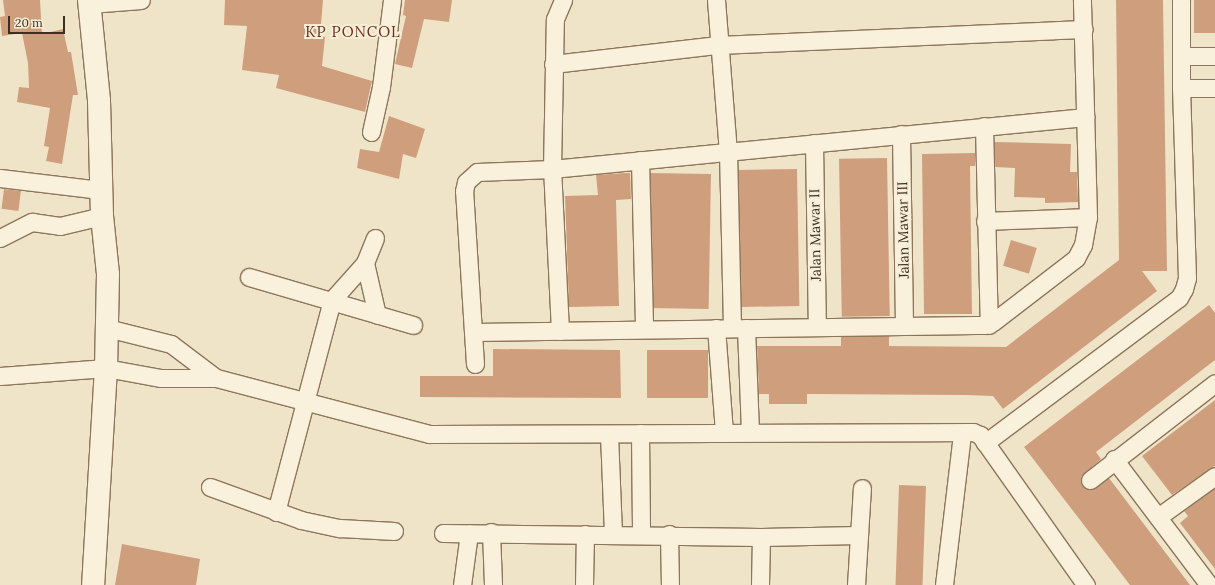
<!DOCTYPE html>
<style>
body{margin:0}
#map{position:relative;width:1215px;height:585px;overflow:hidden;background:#f0e4c8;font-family:Lora,serif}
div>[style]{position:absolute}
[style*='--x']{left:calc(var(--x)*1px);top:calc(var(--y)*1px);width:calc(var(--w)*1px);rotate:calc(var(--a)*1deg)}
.building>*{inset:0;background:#cf9f7d;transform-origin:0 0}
.roads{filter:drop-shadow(1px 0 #8d765c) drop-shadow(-1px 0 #8d765c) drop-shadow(0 1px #8d765c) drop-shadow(0 -1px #8d765c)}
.street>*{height:17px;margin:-8.5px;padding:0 8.5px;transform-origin:8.5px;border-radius:8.5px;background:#faf1dc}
.secondary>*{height:22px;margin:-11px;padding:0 11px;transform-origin:11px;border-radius:11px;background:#faf1dc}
span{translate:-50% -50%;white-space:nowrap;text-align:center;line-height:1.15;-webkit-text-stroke:4px #f7eed8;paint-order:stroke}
.street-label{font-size:14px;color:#3d2e20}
.neighbourhood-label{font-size:15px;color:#6b2e1e;letter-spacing:1px}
.scale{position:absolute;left:8px;top:16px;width:57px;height:18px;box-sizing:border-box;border:2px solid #3d2e20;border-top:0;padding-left:5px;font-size:12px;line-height:14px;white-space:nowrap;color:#3d2e20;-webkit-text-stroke:3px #f7eed8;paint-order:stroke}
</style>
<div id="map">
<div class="building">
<div style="clip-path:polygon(3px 0,40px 0,42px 34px,63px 29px,68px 52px,71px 52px,78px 95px,73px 95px,62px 164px,46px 161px,49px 147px,44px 146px,50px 108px,17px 102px,19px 87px,29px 88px,28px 63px,22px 33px,2px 36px,0 17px,5px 16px)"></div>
<div style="clip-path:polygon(225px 0,323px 0,320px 36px,325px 37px,322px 66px,372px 81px,365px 112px,276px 88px,279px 75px,242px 70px,247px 26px,224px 25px)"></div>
<div style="clip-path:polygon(405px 0,452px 0,449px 22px,424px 19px,412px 68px,395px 64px,406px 16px,403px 15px)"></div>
<div style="clip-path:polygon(1116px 0,1163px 0,1167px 271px,1142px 271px,1157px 291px,1003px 409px,993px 396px,965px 395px,807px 394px,807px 404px,769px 404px,769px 394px,759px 394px,757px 346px,841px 346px,841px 337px,889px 336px,889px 346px,1006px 347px,1119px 260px)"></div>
<div style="left:1194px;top:0;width:21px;height:33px"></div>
<div style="clip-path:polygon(389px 116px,425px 129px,416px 158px,403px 154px,399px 179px,357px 168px,360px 149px,379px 152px)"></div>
<div style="clip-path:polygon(994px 142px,1071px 144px,1070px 172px,1077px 172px,1078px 202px,1045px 203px,1045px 198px,1014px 197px,1015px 168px,995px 167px)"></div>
<div style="clip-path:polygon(975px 153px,975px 166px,970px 166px,972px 314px,924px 314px,922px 154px)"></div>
<div style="left:887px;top:158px;width:158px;height:48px;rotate:89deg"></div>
<div style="left:797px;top:169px;width:137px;height:59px;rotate:89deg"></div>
<div style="clip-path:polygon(626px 173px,630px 173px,631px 199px,616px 200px,619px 306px,569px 307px,565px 196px,598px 195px,596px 175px)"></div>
<div style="left:650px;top:173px;width:61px;height:135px;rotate:1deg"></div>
<div style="left:4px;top:189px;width:17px;height:20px;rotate:7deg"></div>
<div style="left:1011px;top:240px;width:27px;height:27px;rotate:17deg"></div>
<div style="clip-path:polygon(1209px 305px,1215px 313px,1215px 360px,1096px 452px,1101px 459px,1081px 477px,1082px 486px,1091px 490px,1109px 478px,1190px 585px,1130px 585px,1024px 447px)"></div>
<div style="clip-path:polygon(493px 349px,620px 350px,621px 398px,420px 397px,420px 376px,493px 376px)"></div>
<div style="left:647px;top:350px;width:61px;height:48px"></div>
<div style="clip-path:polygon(1215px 400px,1215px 466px,1172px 495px,1142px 456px)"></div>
<div style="left:899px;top:485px;width:27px;height:100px;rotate:2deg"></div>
<div style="clip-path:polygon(1215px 488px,1215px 569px,1180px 523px,1188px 516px,1184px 511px)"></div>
<div style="clip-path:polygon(122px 544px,200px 559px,196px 585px,115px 585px)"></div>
</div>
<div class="roads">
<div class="street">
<div style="--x:716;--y:0;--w:151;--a:85.5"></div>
<div style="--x:728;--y:151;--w:177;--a:88.7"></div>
<div style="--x:90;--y:4;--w:51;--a:-4.5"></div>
<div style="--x:1182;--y:56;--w:33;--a:0"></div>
<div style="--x:553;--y:64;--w:166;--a:-6.6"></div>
<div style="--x:718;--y:45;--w:366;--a:-2.5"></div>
<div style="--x:1181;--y:88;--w:34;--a:0"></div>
<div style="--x:984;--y:126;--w:199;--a:88.6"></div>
<div style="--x:371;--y:132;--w:46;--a:-77.5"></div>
<div style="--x:381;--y:87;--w:88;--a:-82.8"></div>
<div style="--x:901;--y:134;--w:192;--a:89.1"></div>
<div style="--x:814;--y:143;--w:184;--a:89.1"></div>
<div style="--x:640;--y:160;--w:169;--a:88.6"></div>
<div style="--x:0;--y:178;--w:101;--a:6.8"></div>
<div style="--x:985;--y:221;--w:103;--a:-2.2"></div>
<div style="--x:0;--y:238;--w:36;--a:-27"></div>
<div style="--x:32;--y:222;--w:28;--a:8"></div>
<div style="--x:60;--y:226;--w:43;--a:-13.4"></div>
<div style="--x:375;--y:238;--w:27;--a:112"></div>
<div style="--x:365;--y:263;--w:53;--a:77"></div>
<div style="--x:249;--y:277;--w:171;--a:16.3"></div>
<div style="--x:107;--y:328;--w:66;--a:14"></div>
<div style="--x:171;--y:344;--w:56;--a:37.1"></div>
<div style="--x:716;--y:328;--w:104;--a:85.6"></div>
<div style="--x:746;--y:328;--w:103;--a:87.8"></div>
<div style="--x:560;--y:331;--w:162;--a:-92.8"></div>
<div style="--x:552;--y:169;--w:150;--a:-88.9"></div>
<div style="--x:555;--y:19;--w:21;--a:-67"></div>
<div style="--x:473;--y:332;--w:510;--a:-0.79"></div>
<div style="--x:983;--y:325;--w:10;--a:-17"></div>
<div style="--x:993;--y:322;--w:105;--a:-37.6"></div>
<div style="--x:1076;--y:258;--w:15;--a:-62"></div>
<div style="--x:1083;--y:245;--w:28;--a:-80"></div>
<div style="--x:1088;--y:217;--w:217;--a:-91.6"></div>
<div style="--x:475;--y:364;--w:173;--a:-93.6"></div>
<div style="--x:464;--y:191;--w:9;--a:-77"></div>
<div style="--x:466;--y:182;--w:15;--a:-42"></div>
<div style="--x:477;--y:172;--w:75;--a:-2.3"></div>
<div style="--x:552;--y:169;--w:536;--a:-5.57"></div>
<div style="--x:0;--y:376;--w:106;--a:-4.3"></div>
<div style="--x:106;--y:368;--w:56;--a:10.3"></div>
<div style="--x:161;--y:378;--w:55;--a:0"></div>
<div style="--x:216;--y:378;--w:220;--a:14.7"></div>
<div style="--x:429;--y:434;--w:544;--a:-0.21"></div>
<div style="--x:973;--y:432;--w:8;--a:23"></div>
<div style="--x:980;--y:435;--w:184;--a:54.8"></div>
<div style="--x:640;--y:433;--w:101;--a:89.4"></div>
<div style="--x:609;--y:434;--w:100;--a:87.7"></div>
<div style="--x:985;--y:443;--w:242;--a:-36.8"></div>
<div style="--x:1179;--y:298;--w:10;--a:-61"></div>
<div style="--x:1184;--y:289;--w:11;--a:-75"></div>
<div style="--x:1187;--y:278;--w:190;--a:-91.8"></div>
<div style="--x:1181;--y:88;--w:88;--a:-90"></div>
<div style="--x:1114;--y:459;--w:158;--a:53"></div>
<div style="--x:1090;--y:480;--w:158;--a:-37.8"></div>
<div style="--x:210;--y:487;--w:97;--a:19.9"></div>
<div style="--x:301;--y:520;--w:40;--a:12"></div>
<div style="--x:340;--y:528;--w:54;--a:3.2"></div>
<div style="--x:276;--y:512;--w:219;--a:-75.2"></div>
<div style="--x:332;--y:300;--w:50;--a:-48.3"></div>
<div style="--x:1158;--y:517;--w:70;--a:-35.7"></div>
<div style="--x:491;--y:532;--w:53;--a:87.8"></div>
<div style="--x:443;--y:533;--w:318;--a:0.7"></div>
<div style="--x:761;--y:537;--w:98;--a:-1.2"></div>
<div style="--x:669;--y:534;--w:51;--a:88.9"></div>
<div style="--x:462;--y:585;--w:52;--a:-82.3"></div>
<div style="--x:584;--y:585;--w:51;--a:-88.9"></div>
<div style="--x:760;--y:585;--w:48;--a:-88.8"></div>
<div style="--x:856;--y:585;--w:97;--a:-86.5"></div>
<div style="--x:944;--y:585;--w:153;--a:-83.2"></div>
</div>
<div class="secondary">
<div style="--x:89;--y:0;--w:101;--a:84.3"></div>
<div style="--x:99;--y:101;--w:115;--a:88.5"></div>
<div style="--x:102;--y:216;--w:58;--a:84.1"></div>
<div style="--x:108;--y:274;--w:94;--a:91.2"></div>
<div style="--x:106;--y:368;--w:217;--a:93.4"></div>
</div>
</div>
<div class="street-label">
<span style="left:903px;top:230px;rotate:-91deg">Jalan Mawar III</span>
<span style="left:815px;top:235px;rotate:-91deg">Jalan Mawar II</span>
</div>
<div class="neighbourhood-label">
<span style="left:353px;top:32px">KP PONCOL</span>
</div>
<div class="scale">20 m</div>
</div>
